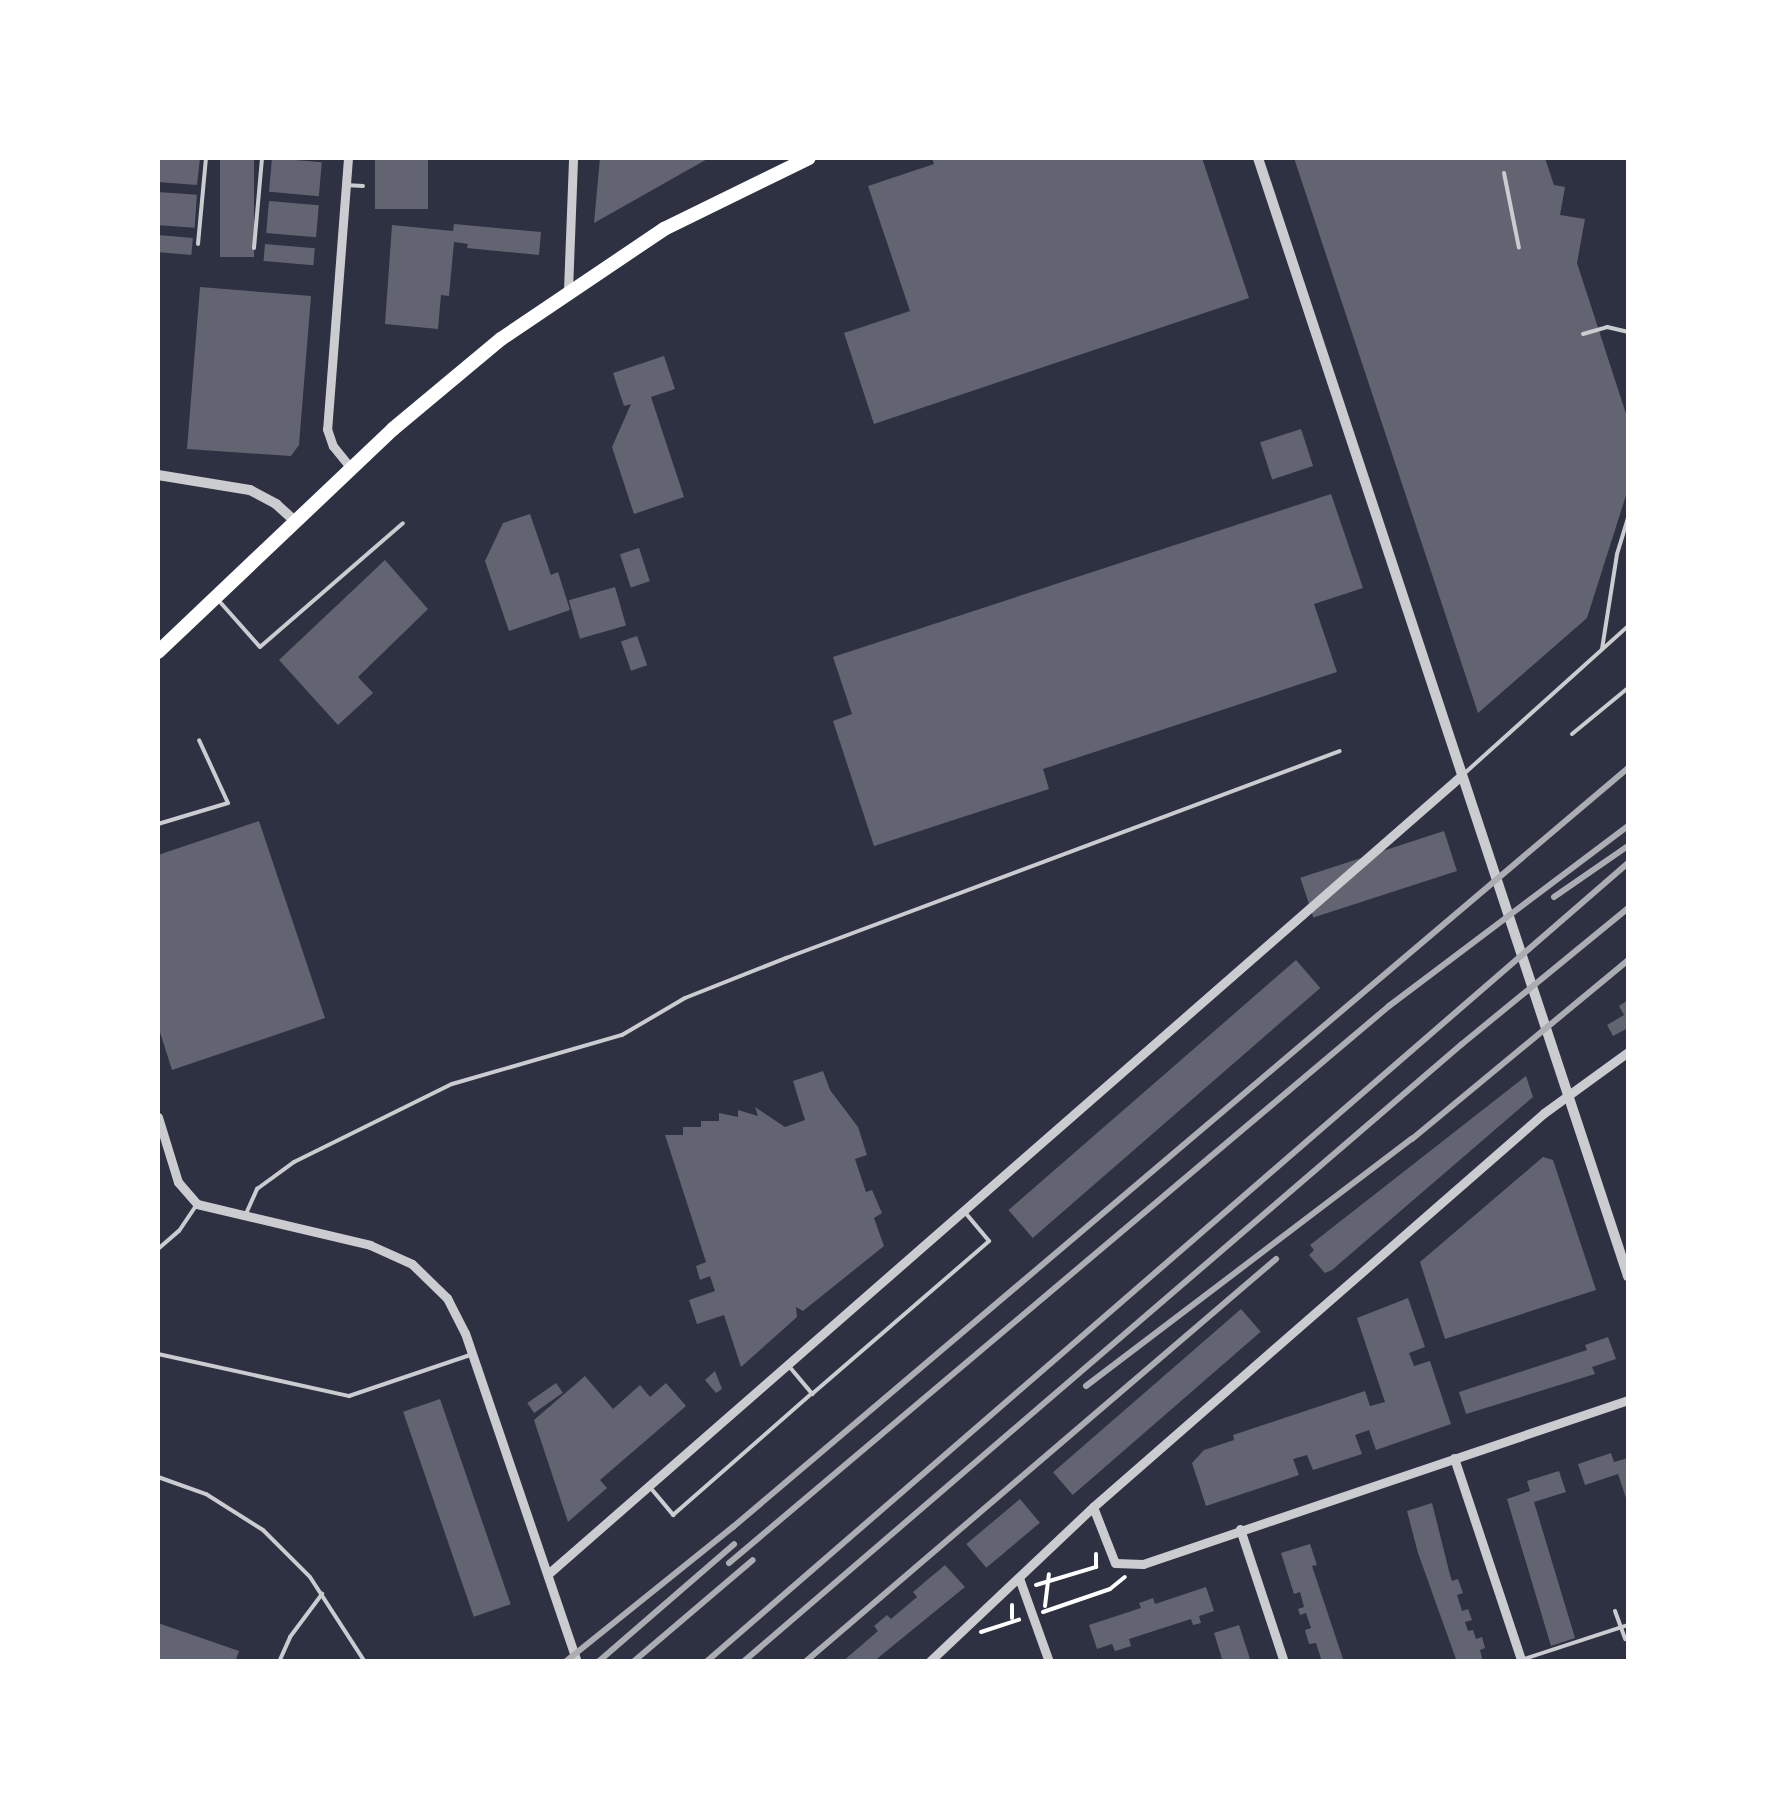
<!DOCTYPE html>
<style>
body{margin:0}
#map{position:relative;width:1786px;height:1819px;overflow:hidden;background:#2d3142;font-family:Arial,sans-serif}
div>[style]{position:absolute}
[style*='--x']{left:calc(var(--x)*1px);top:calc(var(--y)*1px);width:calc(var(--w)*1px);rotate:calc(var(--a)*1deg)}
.building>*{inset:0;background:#626471;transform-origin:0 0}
.path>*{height:4px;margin:-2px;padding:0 2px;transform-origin:2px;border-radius:2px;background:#fff}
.service>*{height:4px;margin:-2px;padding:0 2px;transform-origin:2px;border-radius:2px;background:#caccd0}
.minor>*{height:9px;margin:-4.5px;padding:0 4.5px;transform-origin:4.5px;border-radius:4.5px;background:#caccd0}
.tertiary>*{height:10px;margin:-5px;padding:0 5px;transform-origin:5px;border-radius:5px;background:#caccd0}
.primary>*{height:14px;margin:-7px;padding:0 7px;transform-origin:7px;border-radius:7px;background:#fff}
.rail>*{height:6px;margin:-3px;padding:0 3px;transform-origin:3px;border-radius:3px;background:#abadb3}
span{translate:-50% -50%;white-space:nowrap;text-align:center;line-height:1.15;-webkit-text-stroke:10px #fff;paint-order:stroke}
.frame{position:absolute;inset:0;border:160px solid #fff;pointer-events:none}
</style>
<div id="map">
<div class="building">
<div style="clip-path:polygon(158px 158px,200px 158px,197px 185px,158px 182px)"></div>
<div style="left:220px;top:158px;width:34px;height:99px"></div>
<div style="left:272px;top:158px;width:50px;height:34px;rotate:5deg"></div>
<div style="left:375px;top:158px;width:53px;height:51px"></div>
<div style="clip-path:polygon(600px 158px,709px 158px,594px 223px)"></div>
<div style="clip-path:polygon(932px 158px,1202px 158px,1249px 298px,874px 424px,844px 333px,910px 311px,868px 186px,934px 164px)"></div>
<div style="clip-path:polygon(1294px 158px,1545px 158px,1554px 185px,1565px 187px,1560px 215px,1585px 219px,1577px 263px,1628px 420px,1628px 489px,1587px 618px,1478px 713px)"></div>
<div style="left:158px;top:192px;width:39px;height:33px;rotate:4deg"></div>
<div style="left:269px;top:201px;width:50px;height:32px;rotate:5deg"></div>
<div style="clip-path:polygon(454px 224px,541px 232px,539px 255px,467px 248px,468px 244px,454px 242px,449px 296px,441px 295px,438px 329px,385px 324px,392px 225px,453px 231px)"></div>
<div style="left:158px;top:235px;width:35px;height:17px;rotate:5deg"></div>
<div style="left:265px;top:244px;width:50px;height:17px;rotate:5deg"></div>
<div style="clip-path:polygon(200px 287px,311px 296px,299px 445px,291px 456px,187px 449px)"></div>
<div style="clip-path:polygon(664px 356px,675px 389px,651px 397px,684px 497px,634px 514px,612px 447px,631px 404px,624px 406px,613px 373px)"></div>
<div style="left:1301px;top:429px;width:39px;height:43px;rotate:72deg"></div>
<div style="clip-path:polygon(1331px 494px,1363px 588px,1314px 604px,1337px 672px,1043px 769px,1049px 789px,874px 846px,833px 721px,852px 714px,833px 657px)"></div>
<div style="clip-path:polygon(530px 514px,551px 575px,558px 572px,570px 610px,509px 631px,485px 561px,503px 523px)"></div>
<div style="left:639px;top:548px;width:35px;height:20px;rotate:72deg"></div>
<div style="clip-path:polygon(385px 560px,428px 609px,358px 677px,373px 693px,338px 725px,279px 660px)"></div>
<div style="left:615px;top:587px;width:40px;height:48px;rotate:74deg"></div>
<div style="left:637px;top:636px;width:31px;height:17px;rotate:71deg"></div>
<div style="clip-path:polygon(259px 821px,325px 1018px,172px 1070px,158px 1026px,158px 855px)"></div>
<div style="left:1444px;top:831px;width:42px;height:151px;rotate:72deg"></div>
<div style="left:1296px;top:960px;width:37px;height:381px;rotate:49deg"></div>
<div style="clip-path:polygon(1628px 1000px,1628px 1028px,1613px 1036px,1607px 1025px,1624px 1015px,1619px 1006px)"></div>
<div style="clip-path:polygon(823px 1071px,830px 1090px,858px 1127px,867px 1155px,855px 1159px,866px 1192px,872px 1190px,882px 1213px,874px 1218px,884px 1246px,803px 1311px,796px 1307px,797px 1317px,741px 1367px,724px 1315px,697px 1324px,689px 1300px,715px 1291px,710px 1276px,700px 1280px,696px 1266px,706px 1262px,665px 1135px,683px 1135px,683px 1127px,701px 1127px,701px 1121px,719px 1121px,719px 1113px,738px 1117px,738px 1110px,758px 1116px,755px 1107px,785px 1127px,805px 1120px,793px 1081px)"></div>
<div style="clip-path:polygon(1526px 1076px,1533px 1097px,1332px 1270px,1325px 1273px,1309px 1255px,1314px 1250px,1310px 1245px)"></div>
<div style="clip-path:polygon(1543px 1157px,1553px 1160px,1596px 1290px,1445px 1339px,1420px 1262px)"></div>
<div style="clip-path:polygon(1408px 1298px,1425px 1347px,1409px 1353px,1414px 1366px,1430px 1361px,1451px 1424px,1376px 1450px,1369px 1430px,1355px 1435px,1362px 1454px,1313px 1470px,1307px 1455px,1293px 1459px,1299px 1475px,1206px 1506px,1192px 1463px,1204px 1450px,1234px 1440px,1233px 1435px,1365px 1391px,1370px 1406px,1385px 1402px,1357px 1318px)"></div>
<div style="left:1241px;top:1309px;width:30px;height:249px;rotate:49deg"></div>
<div style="clip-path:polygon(1608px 1337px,1616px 1359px,1592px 1367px,1595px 1374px,1466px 1414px,1459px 1392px,1587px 1350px,1585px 1345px)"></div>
<div style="clip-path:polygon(715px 1371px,722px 1389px,716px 1393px,705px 1380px)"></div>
<div style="clip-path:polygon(585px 1376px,613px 1409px,640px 1385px,650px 1397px,666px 1383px,686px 1406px,600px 1480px,607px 1488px,568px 1522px,534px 1420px)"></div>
<div style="left:556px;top:1383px;width:12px;height:35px;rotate:55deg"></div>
<div style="left:440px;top:1399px;width:217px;height:39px;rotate:71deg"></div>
<div style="clip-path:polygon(1611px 1453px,1614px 1462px,1628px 1458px,1628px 1504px,1618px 1474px,1585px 1485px,1578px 1464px)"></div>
<div style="clip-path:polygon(1559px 1471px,1566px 1492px,1534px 1502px,1575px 1638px,1551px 1646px,1507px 1499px,1530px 1491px,1527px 1481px)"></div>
<div style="left:1020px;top:1499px;width:31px;height:70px;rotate:50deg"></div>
<div style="clip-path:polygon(1432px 1503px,1450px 1575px,1452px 1581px,1458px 1579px,1463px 1593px,1457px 1595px,1462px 1611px,1468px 1609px,1472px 1620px,1465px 1622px,1468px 1631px,1473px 1630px,1476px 1639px,1482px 1637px,1485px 1648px,1480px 1650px,1483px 1662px,1457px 1662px,1418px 1553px,1407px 1511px)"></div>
<div style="clip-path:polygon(1310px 1544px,1317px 1565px,1312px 1566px,1344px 1662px,1322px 1662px,1316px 1643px,1309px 1644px,1305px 1630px,1311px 1628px,1306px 1613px,1300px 1615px,1298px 1609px,1304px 1607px,1300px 1592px,1294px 1594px,1281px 1553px)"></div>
<div style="clip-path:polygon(945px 1565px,965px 1587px,873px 1662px,842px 1662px,878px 1631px,874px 1626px,887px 1615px,891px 1619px,917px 1597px,913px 1592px)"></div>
<div style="clip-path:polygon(1206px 1587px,1214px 1611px,1199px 1616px,1201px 1623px,1193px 1625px,1191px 1619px,1129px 1639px,1131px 1646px,1115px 1651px,1112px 1644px,1097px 1649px,1089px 1625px,1141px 1608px,1139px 1603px,1145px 1601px,1153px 1598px,1155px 1604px)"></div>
<div style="clip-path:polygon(158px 1623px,239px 1651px,235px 1662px,158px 1662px)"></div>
<div style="clip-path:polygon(1239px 1625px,1251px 1662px,1223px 1662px,1214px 1633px)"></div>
</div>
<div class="path">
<div style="--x:1036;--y:1585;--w:63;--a:-16.7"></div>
<div style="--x:1096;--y:1567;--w:13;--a:-90"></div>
<div style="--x:1045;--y:1606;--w:32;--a:-83"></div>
<div style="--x:1043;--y:1612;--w:71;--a:-18.9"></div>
<div style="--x:1110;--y:1589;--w:19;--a:-39"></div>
<div style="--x:1012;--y:1618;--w:13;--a:-90"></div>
<div style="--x:981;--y:1632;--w:40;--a:-18"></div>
</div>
<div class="service">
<div style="--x:1504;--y:173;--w:76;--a:78.7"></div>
<div style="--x:345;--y:185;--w:18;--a:3"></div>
<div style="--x:198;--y:244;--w:86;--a:-84.7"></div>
<div style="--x:254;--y:248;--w:90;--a:-84.9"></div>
<div style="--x:1583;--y:334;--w:25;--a:-16"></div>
<div style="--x:1607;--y:327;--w:22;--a:13"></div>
<div style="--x:220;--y:602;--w:60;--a:48.4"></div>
<div style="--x:260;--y:647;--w:189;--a:-40.9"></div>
<div style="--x:1602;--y:649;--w:96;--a:-81"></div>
<div style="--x:1617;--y:554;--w:38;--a:-73"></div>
<div style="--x:1572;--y:734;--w:72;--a:-39.4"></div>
<div style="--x:1466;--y:772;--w:218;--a:-42"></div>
<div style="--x:158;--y:824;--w:73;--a:-16.7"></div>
<div style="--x:228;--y:803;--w:69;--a:-114.7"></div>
<div style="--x:245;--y:1216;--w:30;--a:-66"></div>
<div style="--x:257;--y:1189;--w:46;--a:-36.1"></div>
<div style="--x:294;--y:1162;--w:176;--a:-26.3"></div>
<div style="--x:452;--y:1084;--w:177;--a:-16.1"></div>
<div style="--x:622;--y:1035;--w:73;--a:-30.4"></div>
<div style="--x:685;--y:998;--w:109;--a:-21.6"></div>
<div style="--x:786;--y:958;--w:591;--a:-20.49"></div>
<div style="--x:158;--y:1249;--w:28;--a:-41"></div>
<div style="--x:179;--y:1231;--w:32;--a:-56"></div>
<div style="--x:158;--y:1354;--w:196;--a:12.4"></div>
<div style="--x:349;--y:1396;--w:131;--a:-18.7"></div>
<div style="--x:788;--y:1365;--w:38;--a:50"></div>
<div style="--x:812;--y:1394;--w:234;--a:-40.8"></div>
<div style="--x:989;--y:1241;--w:38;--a:-130"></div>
<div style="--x:158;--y:1477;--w:51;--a:19.5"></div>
<div style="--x:206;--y:1494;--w:67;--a:32.3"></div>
<div style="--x:263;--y:1530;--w:66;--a:45"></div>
<div style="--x:310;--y:1577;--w:101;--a:57.1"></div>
<div style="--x:649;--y:1486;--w:38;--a:50"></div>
<div style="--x:673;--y:1515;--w:182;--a:-41.2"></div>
<div style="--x:1615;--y:1611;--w:30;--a:70"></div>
<div style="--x:1521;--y:1660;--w:113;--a:-18.1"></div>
<div style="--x:279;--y:1662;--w:27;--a:-66"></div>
<div style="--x:290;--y:1637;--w:54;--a:-53.3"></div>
</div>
<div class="minor">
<div style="--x:348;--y:158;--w:272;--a:94.4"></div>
<div style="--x:327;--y:429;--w:18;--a:71"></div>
<div style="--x:333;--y:446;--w:28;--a:51"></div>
<div style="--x:568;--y:290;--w:132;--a:-87.8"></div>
<div style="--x:158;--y:1117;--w:68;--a:72.9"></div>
<div style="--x:178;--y:1182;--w:29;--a:49"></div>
<div style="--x:197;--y:1204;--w:178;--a:13.3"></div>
<div style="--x:370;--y:1245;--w:46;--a:24.3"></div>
<div style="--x:412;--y:1264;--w:49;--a:44.2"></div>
<div style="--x:447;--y:1298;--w:39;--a:63"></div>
<div style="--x:465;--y:1333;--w:348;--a:71.2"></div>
<div style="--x:1454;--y:1458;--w:215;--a:71.6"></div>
<div style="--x:1093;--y:1507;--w:60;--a:68.6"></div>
<div style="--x:1115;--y:1563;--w:28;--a:2"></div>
<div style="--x:1143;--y:1564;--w:512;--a:-18.68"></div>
<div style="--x:1240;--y:1529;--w:140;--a:71.7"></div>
<div style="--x:548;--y:1574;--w:1214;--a:-41.16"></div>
<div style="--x:1019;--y:1578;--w:89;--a:70.3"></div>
<div style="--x:929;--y:1662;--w:226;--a:-43.4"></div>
<div style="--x:1093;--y:1507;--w:599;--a:-41.14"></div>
<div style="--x:1544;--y:1113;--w:104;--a:-36"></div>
</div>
<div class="tertiary">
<div style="--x:1258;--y:158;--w:1178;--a:71.69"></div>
<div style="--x:158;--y:475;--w:93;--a:9.3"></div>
<div style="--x:250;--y:490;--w:30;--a:28"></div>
<div style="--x:276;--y:504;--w:25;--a:42"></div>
</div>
<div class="primary">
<div style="--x:158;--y:652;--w:324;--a:-43.5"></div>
<div style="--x:393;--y:429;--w:141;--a:-39.8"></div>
<div style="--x:501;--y:339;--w:197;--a:-34"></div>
<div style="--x:664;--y:229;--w:161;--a:-26.1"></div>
</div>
<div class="rail">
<div style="--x:1554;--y:897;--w:90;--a:-34.6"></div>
<div style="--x:1086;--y:1386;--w:409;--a:-37.2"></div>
<div style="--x:1412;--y:1139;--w:281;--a:-39.6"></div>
<div style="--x:729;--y:1563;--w:864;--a:-40.16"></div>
<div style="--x:1389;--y:1006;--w:299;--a:-37"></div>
<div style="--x:565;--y:1662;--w:216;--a:-38.8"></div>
<div style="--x:733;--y:1527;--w:1174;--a:-40.3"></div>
<div style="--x:598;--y:1662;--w:180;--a:-40.9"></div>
<div style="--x:633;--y:1662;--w:157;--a:-40.4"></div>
<div style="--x:706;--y:1662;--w:1220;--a:-40.91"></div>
<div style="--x:743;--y:1662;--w:948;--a:-40.68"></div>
<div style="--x:1462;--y:1044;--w:215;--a:-39.3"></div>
<div style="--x:805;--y:1662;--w:620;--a:-40.55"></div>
</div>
<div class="frame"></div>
</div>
